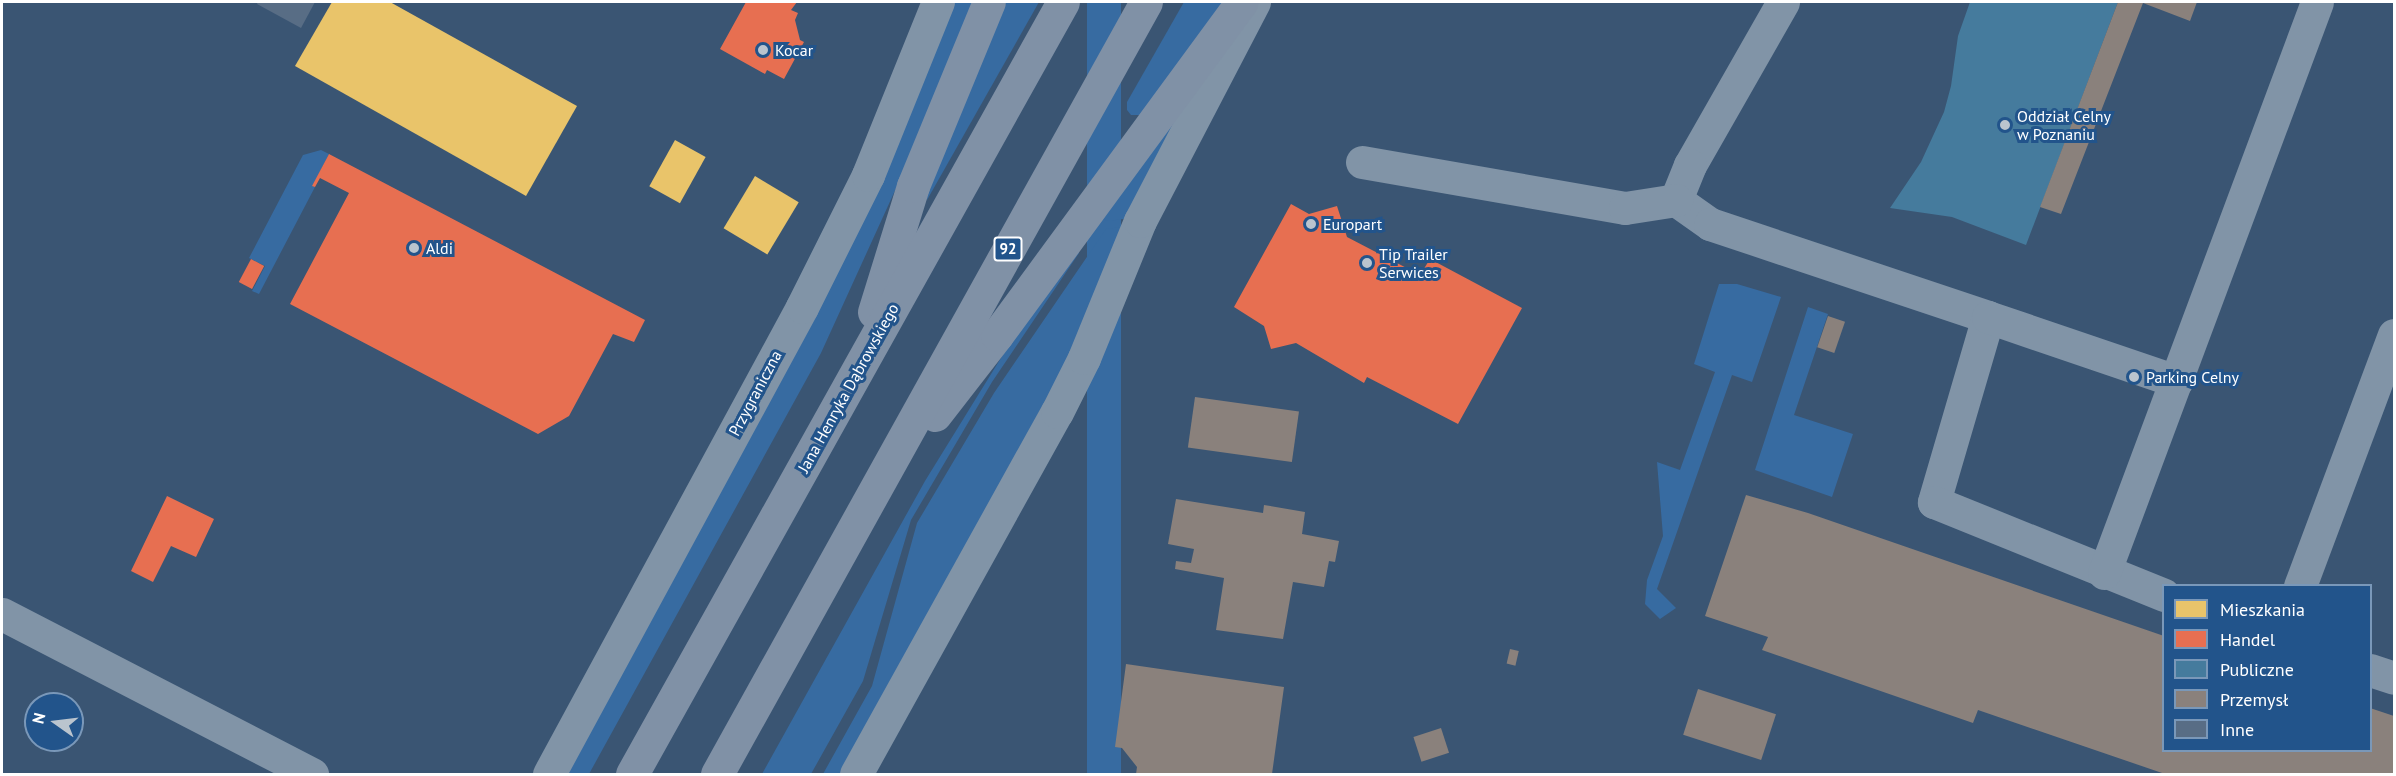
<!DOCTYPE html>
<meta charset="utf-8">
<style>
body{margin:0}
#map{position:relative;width:2396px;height:776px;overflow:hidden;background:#3a5573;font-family:"PT Sans",sans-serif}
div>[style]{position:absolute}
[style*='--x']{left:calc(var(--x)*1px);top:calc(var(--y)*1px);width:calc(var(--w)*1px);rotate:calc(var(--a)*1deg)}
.green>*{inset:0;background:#376ba1;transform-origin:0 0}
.homes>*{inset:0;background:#e9c46a;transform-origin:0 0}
.shops>*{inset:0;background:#e76f51;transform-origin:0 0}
.public>*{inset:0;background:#457b9d}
.industry>*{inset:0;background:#8a817c;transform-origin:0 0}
.building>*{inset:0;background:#586d85}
.minor>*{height:33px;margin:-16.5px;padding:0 16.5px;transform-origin:16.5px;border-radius:16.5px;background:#8194a7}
.major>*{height:33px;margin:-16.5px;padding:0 16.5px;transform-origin:16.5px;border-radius:16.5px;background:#8091a6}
.dots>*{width:16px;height:16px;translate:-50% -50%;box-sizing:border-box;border:3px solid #22548b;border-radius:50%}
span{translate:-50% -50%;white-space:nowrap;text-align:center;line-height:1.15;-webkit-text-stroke:6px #22548b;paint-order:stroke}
.shield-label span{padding:2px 4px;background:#22548b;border:2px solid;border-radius:4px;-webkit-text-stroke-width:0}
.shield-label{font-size:15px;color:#fff;font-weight:700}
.poi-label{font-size:16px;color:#fff}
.left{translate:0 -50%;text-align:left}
.street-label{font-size:16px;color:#fff}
.frame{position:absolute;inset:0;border:3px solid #fff;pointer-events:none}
.legend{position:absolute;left:2162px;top:584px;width:210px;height:168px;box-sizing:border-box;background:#22548b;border:2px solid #7a98b9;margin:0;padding:8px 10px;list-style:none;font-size:18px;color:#fff}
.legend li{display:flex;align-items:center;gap:12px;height:30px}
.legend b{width:30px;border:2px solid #7a98b9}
.north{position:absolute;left:24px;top:692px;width:60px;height:60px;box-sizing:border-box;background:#22548b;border:2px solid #7a98b9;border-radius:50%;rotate:284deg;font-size:16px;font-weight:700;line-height:24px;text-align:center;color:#fff}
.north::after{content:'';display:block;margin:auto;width:21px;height:27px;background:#bac4ce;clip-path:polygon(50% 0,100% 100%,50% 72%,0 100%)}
</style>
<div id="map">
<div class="green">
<div style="clip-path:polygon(953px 2px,974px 2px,903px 173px,821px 353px,589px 774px,567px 774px,808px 327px)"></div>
<div style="clip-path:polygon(1003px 2px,1039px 2px,927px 200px,926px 198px)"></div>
<div style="left:1087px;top:2px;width:34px;height:883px"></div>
<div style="clip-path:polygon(1184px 2px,1228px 2px,1140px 115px,1131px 115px,1127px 110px,1127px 102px)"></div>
<div style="clip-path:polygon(1191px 92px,1132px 218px,1107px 221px,1100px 215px)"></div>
<div style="clip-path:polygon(321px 150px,329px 154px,313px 186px,315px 187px,259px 294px,252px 291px,265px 266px,249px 258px,303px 155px)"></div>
<div style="clip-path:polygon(1128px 226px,1079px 338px,844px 774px,823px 774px,872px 686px,917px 523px,994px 393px,1106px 229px)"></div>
<div style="clip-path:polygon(1077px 248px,1079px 253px,992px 382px,911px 520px,863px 681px,811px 774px,762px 774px,925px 481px,1017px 332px)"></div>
<div style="clip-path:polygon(1719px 284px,1737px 284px,1781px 297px,1752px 382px,1732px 375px,1657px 589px,1676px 608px,1660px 619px,1645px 604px,1647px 580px,1663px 536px,1657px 462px,1680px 470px,1715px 372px,1694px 364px)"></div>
<div style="clip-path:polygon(1808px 307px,1828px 314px,1794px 415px,1853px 434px,1832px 497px,1755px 470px)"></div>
</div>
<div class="homes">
<div style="clip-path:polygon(332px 2px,390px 2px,577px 106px,526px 196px,295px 66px)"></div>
<div style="left:675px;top:140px;width:35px;height:53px;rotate:29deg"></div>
<div style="left:755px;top:176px;width:51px;height:61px;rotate:31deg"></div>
</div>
<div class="shops">
<div style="clip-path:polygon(746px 2px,797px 2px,791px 10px,798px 13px,795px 20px,800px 40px,804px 42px,784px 79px,767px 70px,765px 74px,720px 49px)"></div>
<div style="clip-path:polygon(329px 154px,645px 320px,634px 342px,613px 334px,569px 416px,538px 434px,290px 304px,349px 193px,320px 178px,315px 187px,312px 186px)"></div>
<div style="clip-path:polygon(1291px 204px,1309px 214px,1337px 206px,1347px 237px,1420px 275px,1430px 259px,1522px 308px,1458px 424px,1367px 377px,1364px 383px,1296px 343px,1271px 349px,1264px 326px,1234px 307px)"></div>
<div style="left:251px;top:259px;width:15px;height:26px;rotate:28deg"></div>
<div style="clip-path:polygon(167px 496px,214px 519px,196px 557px,171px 546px,153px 582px,131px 571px)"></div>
</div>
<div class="public">
<div style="clip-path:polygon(1970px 2px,2118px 2px,2026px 245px,1952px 217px,1890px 208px,1921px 162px,1944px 112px,1951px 86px,1958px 36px)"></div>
</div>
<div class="industry">
<div style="clip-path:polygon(2118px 2px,2197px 2px,2190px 21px,2143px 3px,2061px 214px,2040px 207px)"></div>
<div style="left:1828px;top:316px;width:18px;height:33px;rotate:19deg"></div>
<div style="left:1195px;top:397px;width:105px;height:51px;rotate:8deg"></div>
<div style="clip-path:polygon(1746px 495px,1808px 513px,2164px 636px,2164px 750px,2370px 750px,2370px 708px,2394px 716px,2394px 774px,2165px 774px,1978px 710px,1973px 723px,1762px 650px,1768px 637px,1705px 616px)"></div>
<div style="clip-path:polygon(1176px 499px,1263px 513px,1264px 505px,1305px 512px,1302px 534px,1339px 541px,1335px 562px,1329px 561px,1324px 587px,1293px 582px,1283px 639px,1216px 630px,1224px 578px,1175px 569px,1176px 561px,1191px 563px,1194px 549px,1168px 544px)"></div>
<div style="left:1510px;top:649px;width:9px;height:15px;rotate:13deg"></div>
<div style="clip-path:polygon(1126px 664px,1284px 687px,1272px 774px,1136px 774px,1137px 767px,1122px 748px,1115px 747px)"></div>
<div style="left:1698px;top:689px;width:82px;height:48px;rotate:18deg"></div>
<div style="left:1441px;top:728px;width:26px;height:29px;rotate:72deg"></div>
</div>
<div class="building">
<div style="clip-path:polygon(258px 2px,315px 2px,301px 28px,257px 4px)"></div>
</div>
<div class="minor">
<div style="--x:1783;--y:2;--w:188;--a:119.7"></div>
<div style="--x:1690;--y:165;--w:38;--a:112"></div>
<div style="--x:1676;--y:200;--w:42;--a:35.2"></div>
<div style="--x:1710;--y:224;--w:293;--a:18.5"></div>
<div style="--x:1988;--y:317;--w:193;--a:106.3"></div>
<div style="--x:1934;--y:502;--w:248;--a:22"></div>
<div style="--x:1362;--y:162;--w:267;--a:9.9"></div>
<div style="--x:1625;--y:208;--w:52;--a:-8.9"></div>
<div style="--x:1988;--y:317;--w:199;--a:18.8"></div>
<div style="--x:2104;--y:573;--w:609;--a:-69.54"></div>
<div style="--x:2300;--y:586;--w:268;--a:-69.5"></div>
<div style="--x:2;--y:614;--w:349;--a:27.3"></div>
<div style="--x:2370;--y:670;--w:25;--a:18"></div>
<div style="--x:549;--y:774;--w:531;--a:-61.55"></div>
<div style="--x:802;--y:307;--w:148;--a:-63.4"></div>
<div style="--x:868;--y:175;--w:187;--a:-68"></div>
<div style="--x:856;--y:774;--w:414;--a:-61"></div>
<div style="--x:1057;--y:412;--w:60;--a:-63.4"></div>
<div style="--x:1084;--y:358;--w:148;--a:-67.8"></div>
<div style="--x:1140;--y:221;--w:247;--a:-62.5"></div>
</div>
<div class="major">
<div style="--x:874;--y:312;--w:132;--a:-72.8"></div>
<div style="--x:913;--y:186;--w:199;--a:-67.6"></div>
<div style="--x:935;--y:415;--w:101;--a:-52.2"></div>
<div style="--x:997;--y:335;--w:413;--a:-53.7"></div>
<div style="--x:632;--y:774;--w:884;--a:-60.83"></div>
<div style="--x:717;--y:774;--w:883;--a:-60.94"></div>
</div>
<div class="dots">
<div style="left:763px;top:50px;background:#bac4ce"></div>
<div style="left:2005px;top:125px;background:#bac4ce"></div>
<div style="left:1311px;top:224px;background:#bac4ce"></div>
<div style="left:414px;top:248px;background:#bac4ce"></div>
<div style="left:1367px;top:263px;background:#bac4ce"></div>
<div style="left:2134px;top:377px;background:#bac4ce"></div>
</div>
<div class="shield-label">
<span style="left:1008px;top:249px">92</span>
</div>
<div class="poi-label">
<span class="left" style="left:775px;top:50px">Kocar</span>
<span class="left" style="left:2017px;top:125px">Oddział Celny<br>w Poznaniu</span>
<span class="left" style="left:1323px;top:224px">Europart</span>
<span class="left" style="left:426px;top:248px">Aldi</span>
<span class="left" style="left:1379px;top:263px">Tip Trailer<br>Serwices</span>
<span class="left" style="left:2146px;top:377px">Parking Celny</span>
</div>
<div class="street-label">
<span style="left:848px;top:388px;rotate:-61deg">Jana Henryka Dąbrowskiego</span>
<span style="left:755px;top:393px;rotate:-62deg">Przygraniczna</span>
</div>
<div class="frame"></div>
<ul class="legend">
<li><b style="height:16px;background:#e9c46a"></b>Mieszkania</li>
<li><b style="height:16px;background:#e76f51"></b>Handel</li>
<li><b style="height:16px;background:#457b9d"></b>Publiczne</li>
<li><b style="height:16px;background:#8a817c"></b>Przemysł</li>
<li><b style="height:16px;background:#586d85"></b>Inne</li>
</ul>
<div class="north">N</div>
</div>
